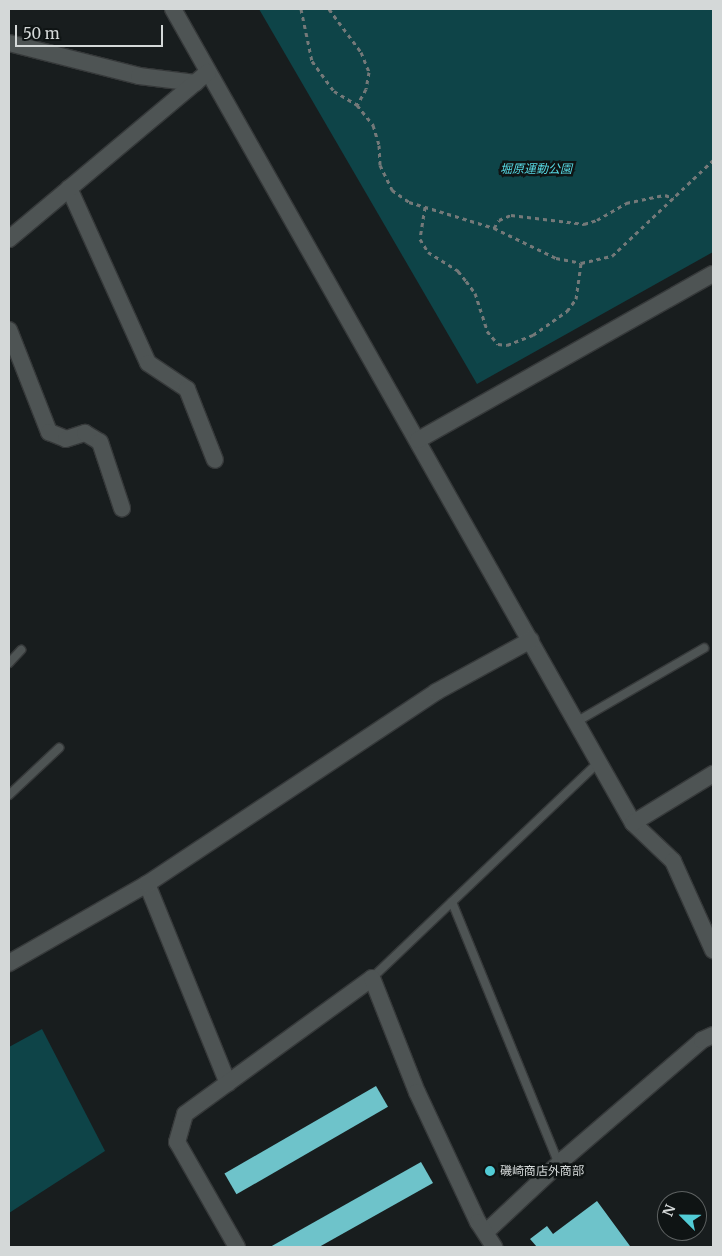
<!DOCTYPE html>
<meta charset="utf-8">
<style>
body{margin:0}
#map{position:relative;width:722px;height:1256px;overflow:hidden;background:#181d1e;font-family:Merriweather,"Noto Sans JP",serif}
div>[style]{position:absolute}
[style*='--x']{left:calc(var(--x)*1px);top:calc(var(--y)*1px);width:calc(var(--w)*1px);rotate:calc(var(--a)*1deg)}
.green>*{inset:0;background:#0e4448}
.building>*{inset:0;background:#6ec3ca;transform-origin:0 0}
.path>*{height:3px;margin-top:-1.5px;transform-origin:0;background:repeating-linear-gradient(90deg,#747979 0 4px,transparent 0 8px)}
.roads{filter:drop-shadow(1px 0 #36393a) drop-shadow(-1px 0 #36393a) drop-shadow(0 1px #36393a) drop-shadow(0 -1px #36393a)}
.lane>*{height:8px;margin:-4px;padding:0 4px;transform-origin:4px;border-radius:4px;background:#4e5454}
.street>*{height:16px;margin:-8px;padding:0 8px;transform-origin:8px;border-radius:8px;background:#4e5454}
.dots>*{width:14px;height:14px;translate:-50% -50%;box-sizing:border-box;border:2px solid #0f1414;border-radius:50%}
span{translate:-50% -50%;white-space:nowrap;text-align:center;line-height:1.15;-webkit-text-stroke:5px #0f1414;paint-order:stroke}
.park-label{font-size:12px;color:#57d8e3;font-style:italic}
.poi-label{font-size:12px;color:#d4d8d8}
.left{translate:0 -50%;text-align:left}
.frame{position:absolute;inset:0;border:10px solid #d4d8d8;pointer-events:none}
.north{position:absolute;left:657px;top:1191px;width:50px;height:50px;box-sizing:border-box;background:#0f1414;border:1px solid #5e6262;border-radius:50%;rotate:293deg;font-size:14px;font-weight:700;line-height:20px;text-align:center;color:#d4d8d8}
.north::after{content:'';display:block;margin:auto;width:18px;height:22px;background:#52ccd6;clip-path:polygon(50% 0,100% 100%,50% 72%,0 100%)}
.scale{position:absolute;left:15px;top:25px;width:148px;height:22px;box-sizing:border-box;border:2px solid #d4d8d8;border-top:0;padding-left:6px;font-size:15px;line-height:18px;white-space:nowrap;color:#d4d8d8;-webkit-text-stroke:4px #0f1414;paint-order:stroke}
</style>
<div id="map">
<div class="green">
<div style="clip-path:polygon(259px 9px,713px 9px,713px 252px,477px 384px)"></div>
<div style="clip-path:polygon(42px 1029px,105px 1151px,9px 1213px,9px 1047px)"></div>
</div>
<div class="building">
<div style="left:376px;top:1086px;width:24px;height:175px;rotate:60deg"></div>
<div style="clip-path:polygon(421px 1162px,433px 1183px,319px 1247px,270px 1247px)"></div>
<div style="clip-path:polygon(597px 1201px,630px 1246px,628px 1247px,537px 1247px,530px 1239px,547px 1226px,553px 1234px)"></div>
</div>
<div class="path">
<div style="--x:301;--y:9;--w:53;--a:78.1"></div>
<div style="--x:312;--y:61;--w:37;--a:54"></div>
<div style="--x:334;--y:91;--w:27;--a:31"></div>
<div style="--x:357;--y:105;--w:26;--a:51"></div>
<div style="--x:373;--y:125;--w:21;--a:73"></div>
<div style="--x:379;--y:145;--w:20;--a:87"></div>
<div style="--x:380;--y:165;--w:28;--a:64"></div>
<div style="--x:392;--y:190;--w:21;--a:35"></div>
<div style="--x:409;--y:202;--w:89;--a:17"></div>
<div style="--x:494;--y:228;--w:69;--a:25.8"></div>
<div style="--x:556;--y:258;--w:25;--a:11"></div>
<div style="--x:581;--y:263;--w:32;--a:-13"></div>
<div style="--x:612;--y:256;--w:139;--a:-43.5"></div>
<div style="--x:329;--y:9;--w:54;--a:53.3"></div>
<div style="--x:361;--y:52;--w:22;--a:68"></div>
<div style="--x:369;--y:72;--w:17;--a:100"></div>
<div style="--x:366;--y:89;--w:18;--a:119"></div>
<div style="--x:425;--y:207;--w:32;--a:99"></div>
<div style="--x:420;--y:239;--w:15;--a:58"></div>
<div style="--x:428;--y:252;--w:36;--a:32"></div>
<div style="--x:458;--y:271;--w:13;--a:51"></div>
<div style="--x:466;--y:281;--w:15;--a:53"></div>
<div style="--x:475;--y:293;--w:40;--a:72"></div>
<div style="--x:487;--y:331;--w:17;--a:50"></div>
<div style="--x:498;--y:344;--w:9;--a:6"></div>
<div style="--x:507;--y:345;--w:28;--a:-21"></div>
<div style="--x:533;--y:335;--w:42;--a:-35.2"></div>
<div style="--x:567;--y:311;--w:15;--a:-53"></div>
<div style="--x:576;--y:299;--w:36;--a:-82"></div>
<div style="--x:494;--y:228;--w:9;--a:-58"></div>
<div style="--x:499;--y:220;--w:13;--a:-23"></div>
<div style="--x:511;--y:215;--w:74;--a:7"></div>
<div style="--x:584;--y:224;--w:14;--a:-17"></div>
<div style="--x:597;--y:220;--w:34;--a:-30"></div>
<div style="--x:626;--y:203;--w:40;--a:-12"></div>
<div style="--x:665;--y:195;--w:9;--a:21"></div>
</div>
<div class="roads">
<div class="lane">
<div style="--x:9;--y:663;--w:18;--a:-47"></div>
<div style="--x:576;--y:722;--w:148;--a:-30"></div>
<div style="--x:9;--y:795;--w:69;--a:-43.2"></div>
<div style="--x:452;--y:902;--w:283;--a:67.8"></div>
<div style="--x:372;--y:978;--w:313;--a:-43.6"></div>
</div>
<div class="street">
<div style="--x:173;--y:9;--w:935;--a:60.53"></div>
<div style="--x:633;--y:823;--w:55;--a:43.5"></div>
<div style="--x:673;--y:861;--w:98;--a:65.8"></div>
<div style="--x:9;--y:43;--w:134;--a:14.2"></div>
<div style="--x:139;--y:76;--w:57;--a:7"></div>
<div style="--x:69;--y:188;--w:192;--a:65.7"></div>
<div style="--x:148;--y:363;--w:47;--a:33.7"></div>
<div style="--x:187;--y:389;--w:76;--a:68.5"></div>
<div style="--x:9;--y:239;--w:260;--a:-40"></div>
<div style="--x:9;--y:330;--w:110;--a:68.6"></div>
<div style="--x:49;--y:432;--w:18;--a:22"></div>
<div style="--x:66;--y:439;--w:20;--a:-18"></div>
<div style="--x:85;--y:433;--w:17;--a:31"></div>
<div style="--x:100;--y:442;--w:70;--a:71.6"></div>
<div style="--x:418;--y:440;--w:338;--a:-29.4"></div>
<div style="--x:633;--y:823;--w:94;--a:-31.5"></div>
<div style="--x:147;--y:884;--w:215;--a:67.9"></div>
<div style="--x:9;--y:963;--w:159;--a:-29.8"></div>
<div style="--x:147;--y:884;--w:347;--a:-33.6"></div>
<div style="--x:436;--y:692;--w:108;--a:-28.7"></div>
<div style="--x:487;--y:1231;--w:107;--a:-43.1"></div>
<div style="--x:565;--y:1158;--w:181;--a:-40.7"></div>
<div style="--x:702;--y:1040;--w:12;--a:-24"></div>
<div style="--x:237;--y:1247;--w:121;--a:-119.7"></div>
<div style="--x:177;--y:1142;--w:29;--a:-74"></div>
<div style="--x:185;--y:1114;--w:231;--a:-36"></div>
<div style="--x:372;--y:978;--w:123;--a:68.5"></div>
<div style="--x:417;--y:1092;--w:144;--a:64.9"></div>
<div style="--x:478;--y:1222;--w:30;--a:57"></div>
</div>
</div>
<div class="dots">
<div style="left:490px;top:1171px;background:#52ccd6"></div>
</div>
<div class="park-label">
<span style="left:536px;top:169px">堀原運動公園</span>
</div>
<div class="poi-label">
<span class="left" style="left:500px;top:1171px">磯崎商店外商部</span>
</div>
<div class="frame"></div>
<div class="north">N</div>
<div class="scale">50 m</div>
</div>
